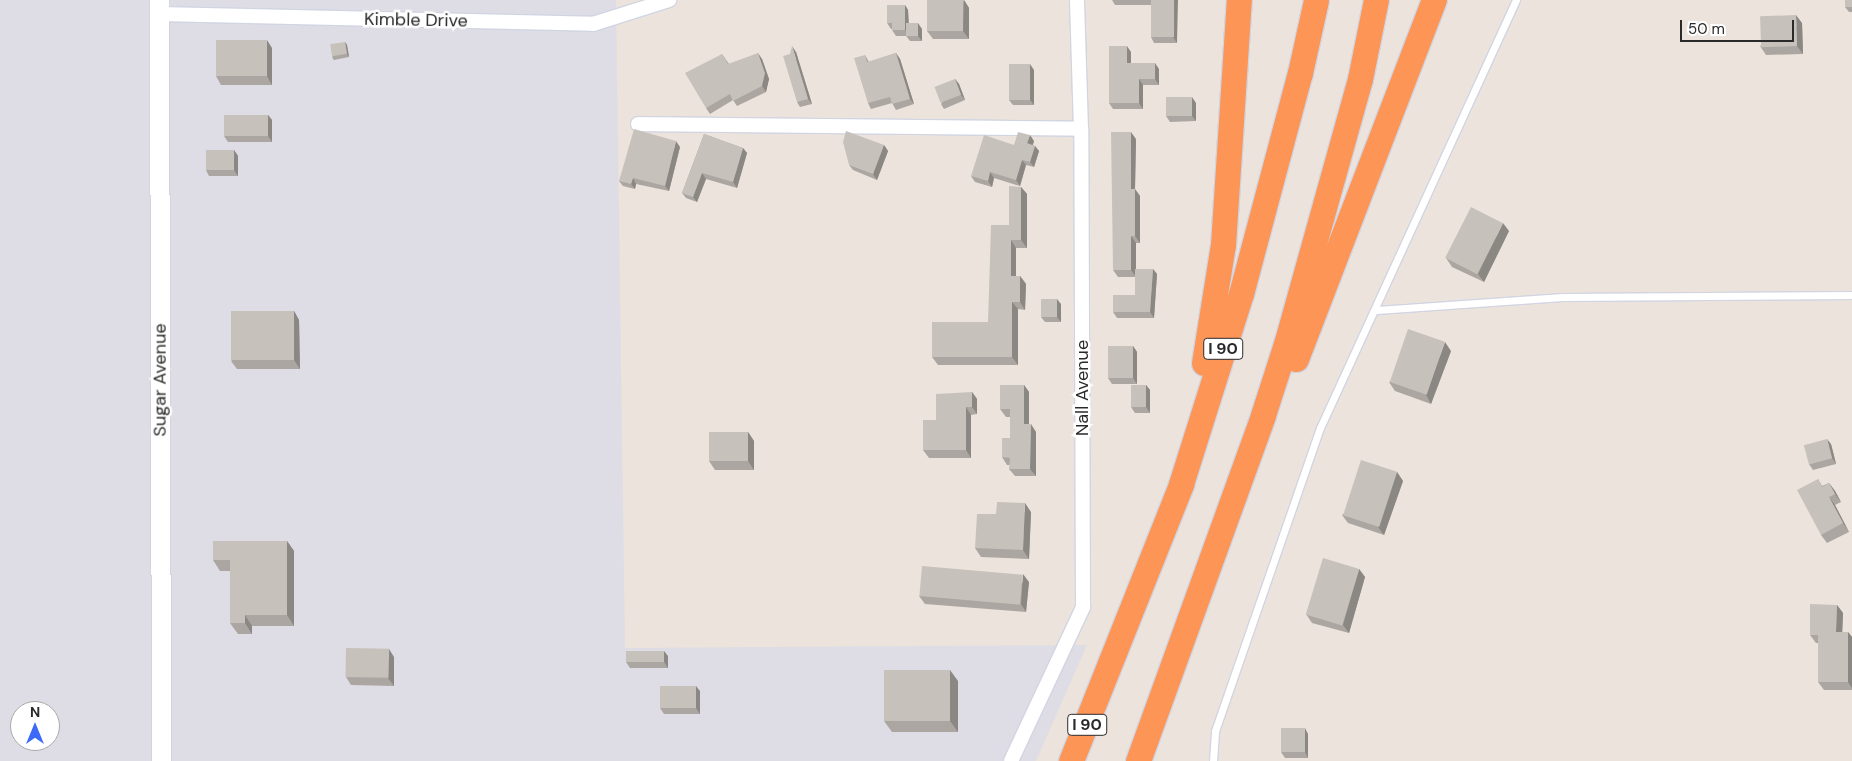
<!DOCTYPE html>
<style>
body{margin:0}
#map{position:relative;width:1852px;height:761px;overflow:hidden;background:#ece4dc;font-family:"DM Sans",sans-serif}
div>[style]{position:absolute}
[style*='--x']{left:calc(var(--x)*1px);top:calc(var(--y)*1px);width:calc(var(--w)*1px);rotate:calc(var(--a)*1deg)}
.industrial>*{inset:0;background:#dedce4}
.roads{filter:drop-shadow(1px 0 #d1d5e2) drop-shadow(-1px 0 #d1d5e2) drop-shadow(0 1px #d1d5e2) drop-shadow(0 -1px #d1d5e2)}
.lane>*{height:7px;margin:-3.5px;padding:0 3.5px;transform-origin:3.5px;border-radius:3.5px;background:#fff}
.street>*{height:14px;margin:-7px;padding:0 7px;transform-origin:7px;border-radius:7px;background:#fff}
.secondary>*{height:19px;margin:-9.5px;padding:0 9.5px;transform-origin:9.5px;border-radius:9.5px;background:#fff}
.highway>*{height:25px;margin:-12.5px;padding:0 12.5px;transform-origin:12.5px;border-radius:12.5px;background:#fd9556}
.wall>*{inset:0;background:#aba6a1}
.shaded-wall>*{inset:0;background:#8b8783}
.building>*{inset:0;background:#c7c1bb;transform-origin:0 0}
span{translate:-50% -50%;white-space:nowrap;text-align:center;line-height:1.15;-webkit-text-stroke:5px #fff;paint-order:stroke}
.shield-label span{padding:1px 4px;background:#fff;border:1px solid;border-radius:4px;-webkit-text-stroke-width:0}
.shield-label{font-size:16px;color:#2a2a2a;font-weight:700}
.street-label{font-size:18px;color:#2a2a2a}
.north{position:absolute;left:10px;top:701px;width:50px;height:50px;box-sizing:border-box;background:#fff;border:1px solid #aaa;border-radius:50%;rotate:0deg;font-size:14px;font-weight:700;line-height:20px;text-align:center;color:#2a2a2a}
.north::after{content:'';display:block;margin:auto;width:18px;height:22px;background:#3c69f8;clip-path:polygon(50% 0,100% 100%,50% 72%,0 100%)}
.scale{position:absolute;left:1680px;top:20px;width:114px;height:22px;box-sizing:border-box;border:2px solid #2a2a2a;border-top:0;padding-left:6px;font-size:15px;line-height:18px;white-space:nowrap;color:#2a2a2a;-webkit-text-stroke:4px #fff;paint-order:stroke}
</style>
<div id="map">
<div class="industrial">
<div style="clip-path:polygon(evenodd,0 0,616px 0,625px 648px,1087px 645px,1036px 761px,0 761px,0 0,20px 711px,50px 711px,50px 741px,20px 741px,20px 711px)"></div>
</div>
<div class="roads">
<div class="lane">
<div style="--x:1377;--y:310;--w:186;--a:-4"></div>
<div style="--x:1563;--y:297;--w:289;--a:-0.4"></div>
<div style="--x:1213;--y:761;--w:30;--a:-86"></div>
<div style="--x:1215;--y:731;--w:321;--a:-70.9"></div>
<div style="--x:1320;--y:428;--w:471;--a:-65.4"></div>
</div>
<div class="street">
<div style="--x:159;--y:14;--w:434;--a:1.3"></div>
<div style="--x:593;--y:24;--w:80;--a:-17.5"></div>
<div style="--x:638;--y:124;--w:443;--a:0.6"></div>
<div style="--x:1011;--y:761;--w:170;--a:-64.9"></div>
<div style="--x:1083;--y:607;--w:478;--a:-90.2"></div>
<div style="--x:1081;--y:129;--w:129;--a:-91.8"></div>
</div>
<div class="secondary">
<div style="--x:159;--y:0;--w:761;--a:89.85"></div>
</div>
<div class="highway">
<div style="--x:1296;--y:359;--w:385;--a:-69"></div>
<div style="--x:1204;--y:363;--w:120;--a:-80.9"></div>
<div style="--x:1223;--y:245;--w:246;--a:-86.3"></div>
<div style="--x:1071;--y:761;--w:298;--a:-68.3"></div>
<div style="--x:1181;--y:484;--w:199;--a:-72.5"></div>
<div style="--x:1241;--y:294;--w:229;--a:-75.1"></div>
<div style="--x:1300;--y:73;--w:75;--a:-77.6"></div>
<div style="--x:1138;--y:761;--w:368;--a:-70.1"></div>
<div style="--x:1263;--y:415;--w:75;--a:-72.1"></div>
<div style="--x:1286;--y:344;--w:275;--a:-74.4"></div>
<div style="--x:1360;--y:79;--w:81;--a:-78.6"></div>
</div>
</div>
<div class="wall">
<div style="clip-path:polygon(964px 0,969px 8px,969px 39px,933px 39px,927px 31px)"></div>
<div style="clip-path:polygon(1112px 0,1177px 0,1177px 43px,1154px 43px,1151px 37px,1151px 5px,1115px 5px)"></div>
<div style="clip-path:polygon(1852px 0,1852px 12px,1849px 12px,1845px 7px)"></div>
<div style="clip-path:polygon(905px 5px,908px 10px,909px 23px,922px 29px,922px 41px,910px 41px,906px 36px,896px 36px,892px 30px,892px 29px,891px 29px,887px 23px)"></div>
<div style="clip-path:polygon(1802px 23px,1803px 54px,1766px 55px,1760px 46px)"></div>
<div style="clip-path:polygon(345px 42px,347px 45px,349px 57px,334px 60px,332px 57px)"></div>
<div style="clip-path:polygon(272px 48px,272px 85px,221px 85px,216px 76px)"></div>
<div style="clip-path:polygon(796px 52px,812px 104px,800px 107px,797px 102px)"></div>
<div style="clip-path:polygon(1131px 52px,1131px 63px,1159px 69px,1159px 85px,1143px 85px,1143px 109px,1113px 109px,1109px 103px)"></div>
<div style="clip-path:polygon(896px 53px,900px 59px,914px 104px,896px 110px,892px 103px,871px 109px,868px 103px,865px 55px,869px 62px)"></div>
<div style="clip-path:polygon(722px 54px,729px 64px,762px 59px,769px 79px,766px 92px,737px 106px,733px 100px,710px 114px,706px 108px)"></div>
<div style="clip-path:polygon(1034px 70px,1034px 105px,1013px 105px,1009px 100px)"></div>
<div style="clip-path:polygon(955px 79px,959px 84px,965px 100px,944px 109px,941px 104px)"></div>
<div style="clip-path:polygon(1196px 103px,1196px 121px,1170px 122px,1166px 116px)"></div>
<div style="clip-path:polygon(268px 115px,272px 120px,272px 142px,228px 142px,224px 136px)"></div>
<div style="clip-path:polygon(704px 134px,743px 148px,747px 153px,737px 188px,706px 179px,697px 202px,686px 198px,682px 193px)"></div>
<div style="clip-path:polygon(1136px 139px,1135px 189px,1140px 196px,1140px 243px,1136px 243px,1136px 269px,1153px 269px,1157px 274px,1154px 318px,1117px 318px,1113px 312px,1135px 295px,1135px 277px,1118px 277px,1113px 270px)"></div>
<div style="clip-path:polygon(1034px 141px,1033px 145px,1035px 146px,1039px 151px,1034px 167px,1026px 165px,1020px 186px,994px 178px,992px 187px,975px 182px,971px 176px,1014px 145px)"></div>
<div style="clip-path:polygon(884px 145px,888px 151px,877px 180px,853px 170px,849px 165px)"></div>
<div style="clip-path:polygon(680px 147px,669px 191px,636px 184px,635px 189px,623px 186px,619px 181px)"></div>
<div style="clip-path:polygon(234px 150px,238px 156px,238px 176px,209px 176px,206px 170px)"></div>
<div style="clip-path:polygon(1021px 187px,1027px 194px,1027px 248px,1016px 248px,1016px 276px,1020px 276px,1026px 284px,1025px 310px,1018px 309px,1018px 365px,938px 365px,932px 357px,988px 322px,1009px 225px)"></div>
<div style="clip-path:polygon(1509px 231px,1484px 282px,1452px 267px,1446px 258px)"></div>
<div style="clip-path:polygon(1061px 304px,1061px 322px,1045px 322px,1041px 317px)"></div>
<div style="clip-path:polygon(294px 311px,299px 320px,300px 369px,237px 369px,231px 361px)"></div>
<div style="clip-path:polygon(1133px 346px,1137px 352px,1137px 384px,1112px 384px,1108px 378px)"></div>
<div style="clip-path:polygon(1451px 351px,1431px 404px,1395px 391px,1389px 382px)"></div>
<div style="clip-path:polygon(1024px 385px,1029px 392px,1029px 424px,1036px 432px,1036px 476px,1015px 476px,1009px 469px,1010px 465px,1007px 465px,1002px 457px,1010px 438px,1010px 417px,1006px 417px,1000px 409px)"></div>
<div style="clip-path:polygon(1146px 385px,1150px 390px,1150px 413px,1135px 413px,1131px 407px)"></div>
<div style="clip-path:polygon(972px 392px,977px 399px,977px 414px,971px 415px,971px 458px,929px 458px,923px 450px)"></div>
<div style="clip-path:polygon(748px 432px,754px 441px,754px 470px,715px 470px,709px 461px)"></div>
<div style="clip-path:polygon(1831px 444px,1836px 464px,1813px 470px,1809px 464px)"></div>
<div style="clip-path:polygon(1397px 472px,1403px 481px,1384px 535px,1348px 523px,1342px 515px)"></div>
<div style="clip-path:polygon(1818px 479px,1822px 486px,1829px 483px,1835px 491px,1841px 502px,1835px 505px,1849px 532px,1827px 543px,1821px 535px)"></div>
<div style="clip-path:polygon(1031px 512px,1029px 559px,981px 557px,975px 548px,996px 514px)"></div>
<div style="clip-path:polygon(287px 541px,294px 551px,294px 626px,252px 626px,252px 634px,238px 634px,230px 623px,230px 571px,220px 571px,213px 560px)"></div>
<div style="clip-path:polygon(1359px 569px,1365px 577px,1349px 633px,1312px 623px,1306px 614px)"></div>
<div style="clip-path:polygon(1029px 582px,1026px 612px,925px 604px,919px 596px)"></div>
<div style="clip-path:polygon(1837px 605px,1843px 613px,1842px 632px,1848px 632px,1852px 637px,1852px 690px,1824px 690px,1818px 682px,1818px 643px,1816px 643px,1810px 635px)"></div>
<div style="clip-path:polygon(668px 656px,668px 668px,630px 668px,626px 662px)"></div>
<div style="clip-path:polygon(394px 657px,394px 686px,351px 685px,346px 677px)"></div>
<div style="clip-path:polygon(958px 681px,958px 732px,892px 732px,884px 721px)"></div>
<div style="clip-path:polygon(700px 691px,700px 714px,664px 714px,660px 708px)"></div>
<div style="clip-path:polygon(1308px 734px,1308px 758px,1285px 758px,1281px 752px)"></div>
</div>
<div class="shaded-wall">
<div style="clip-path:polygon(964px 0,969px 8px,969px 39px,963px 31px)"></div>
<div style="clip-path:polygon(1174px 0,1178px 0,1177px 43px,1173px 37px)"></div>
<div style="clip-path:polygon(905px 5px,908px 10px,909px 36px,905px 30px)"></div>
<div style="clip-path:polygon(1796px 15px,1802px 23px,1803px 54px,1797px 46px)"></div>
<div style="clip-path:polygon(918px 23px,922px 29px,922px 41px,918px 36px)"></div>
<div style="clip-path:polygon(267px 40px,272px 48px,272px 85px,267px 76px)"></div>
<div style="clip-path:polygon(345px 42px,347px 45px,349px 57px,347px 54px)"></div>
<div style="clip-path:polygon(792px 46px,796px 52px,812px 104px,808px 99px)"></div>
<div style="clip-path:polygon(1127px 46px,1131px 52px,1131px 69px,1127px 63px)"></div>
<div style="clip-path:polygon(758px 53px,762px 59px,769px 79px,766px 92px,762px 86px)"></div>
<div style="clip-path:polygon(896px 53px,900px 59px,914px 104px,910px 99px)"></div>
<div style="clip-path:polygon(1155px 63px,1159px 69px,1159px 85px,1155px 79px)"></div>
<div style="clip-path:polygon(1030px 64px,1034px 70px,1034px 105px,1030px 100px)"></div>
<div style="clip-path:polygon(955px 79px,959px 84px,965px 100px,961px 95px)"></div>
<div style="clip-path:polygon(1139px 79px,1143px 85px,1143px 109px,1139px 103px)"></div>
<div style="clip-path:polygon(1192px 97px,1196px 103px,1196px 121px,1192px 116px)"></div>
<div style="clip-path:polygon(268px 115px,272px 120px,272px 142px,268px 136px)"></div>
<div style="clip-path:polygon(1131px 132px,1136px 139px,1135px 189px,1140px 196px,1140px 243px,1135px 236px,1131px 189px)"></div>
<div style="clip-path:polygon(1030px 135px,1034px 141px,1031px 149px,1027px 143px)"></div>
<div style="clip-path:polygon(676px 141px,680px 147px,669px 191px,665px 186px)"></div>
<div style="clip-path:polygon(884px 145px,888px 151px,877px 180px,873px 174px)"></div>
<div style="clip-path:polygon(1035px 146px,1039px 151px,1034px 167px,1030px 162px)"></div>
<div style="clip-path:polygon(743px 148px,747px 153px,737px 188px,733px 182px)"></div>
<div style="clip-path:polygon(234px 150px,238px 156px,238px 176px,234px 170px)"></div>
<div style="clip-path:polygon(1022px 160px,1026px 165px,1020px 186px,1016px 180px)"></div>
<div style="clip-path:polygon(990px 172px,994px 178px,992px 187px,988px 181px)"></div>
<div style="clip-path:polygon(702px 173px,706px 179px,697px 202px,693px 197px)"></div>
<div style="clip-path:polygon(633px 178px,636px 184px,635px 189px,631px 184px)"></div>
<div style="clip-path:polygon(1021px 187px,1027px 194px,1027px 248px,1021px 240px)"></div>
<div style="clip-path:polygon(1503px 223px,1509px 231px,1484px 282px,1478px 274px)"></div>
<div style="clip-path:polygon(1131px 236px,1136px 243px,1136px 277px,1131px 270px)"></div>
<div style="clip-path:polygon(1011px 240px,1016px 248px,1016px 284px,1011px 276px)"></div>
<div style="clip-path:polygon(1153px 269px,1157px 274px,1154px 318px,1150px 312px)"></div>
<div style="clip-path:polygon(1020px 276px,1026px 284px,1025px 310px,1020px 302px)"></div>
<div style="clip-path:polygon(1057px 299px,1061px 304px,1061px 322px,1057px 317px)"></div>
<div style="clip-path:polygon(1012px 302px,1018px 309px,1018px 365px,1012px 357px)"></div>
<div style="clip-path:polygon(294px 311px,299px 320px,300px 369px,294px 360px)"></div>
<div style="clip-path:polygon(1445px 342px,1451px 351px,1431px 404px,1426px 395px)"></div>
<div style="clip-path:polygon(1133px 346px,1137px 352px,1137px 384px,1133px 378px)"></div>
<div style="clip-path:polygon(1024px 385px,1029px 392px,1029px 432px,1024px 424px)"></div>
<div style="clip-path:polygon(1146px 385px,1150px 390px,1150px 413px,1146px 407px)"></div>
<div style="clip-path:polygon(972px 392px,977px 399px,977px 414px,972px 407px)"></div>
<div style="clip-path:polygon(966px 407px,971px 415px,971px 458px,966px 450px)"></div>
<div style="clip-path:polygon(1031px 424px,1036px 432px,1036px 476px,1030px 469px)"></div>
<div style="clip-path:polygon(748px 432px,754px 441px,754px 470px,748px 461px)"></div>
<div style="clip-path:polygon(1827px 439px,1831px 444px,1836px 464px,1832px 458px)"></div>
<div style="clip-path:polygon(1397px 472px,1403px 481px,1384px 535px,1378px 527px)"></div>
<div style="clip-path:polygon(1829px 483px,1835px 491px,1841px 502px,1835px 494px)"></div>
<div style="clip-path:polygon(1829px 497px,1835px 505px,1849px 532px,1843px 523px)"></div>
<div style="clip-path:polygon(1025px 503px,1031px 512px,1029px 559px,1023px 550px)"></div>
<div style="clip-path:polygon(287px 541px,294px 551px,294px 626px,287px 615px)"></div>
<div style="clip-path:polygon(1359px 569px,1365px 577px,1349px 633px,1343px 625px)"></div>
<div style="clip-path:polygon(1023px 574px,1029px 582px,1026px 612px,1021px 604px)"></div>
<div style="clip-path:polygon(1837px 605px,1843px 613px,1842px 640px,1836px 632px)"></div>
<div style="clip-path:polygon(245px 615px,252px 626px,252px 634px,245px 623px)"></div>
<div style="clip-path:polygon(1848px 632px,1852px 637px,1852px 688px,1848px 682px)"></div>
<div style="clip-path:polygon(389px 649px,394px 657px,394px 686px,388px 678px)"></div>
<div style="clip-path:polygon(664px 651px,668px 656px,668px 668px,664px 662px)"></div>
<div style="clip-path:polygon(950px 670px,958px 681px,958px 732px,950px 721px)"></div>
<div style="clip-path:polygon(696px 686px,700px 691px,700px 714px,696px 708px)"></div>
<div style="clip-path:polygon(1305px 728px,1308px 734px,1308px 758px,1305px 752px)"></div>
</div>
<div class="building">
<div style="left:927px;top:0;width:36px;height:31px"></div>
<div style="left:1151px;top:0;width:23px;height:37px"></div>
<div style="left:1845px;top:0;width:7px;height:7px"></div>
<div style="clip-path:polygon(887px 5px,905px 5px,905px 30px,892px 30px,892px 23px,887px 23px)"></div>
<div style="left:1796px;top:15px;width:31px;height:36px;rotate:88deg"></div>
<div style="left:906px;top:23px;width:12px;height:13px"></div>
<div style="left:216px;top:40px;width:51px;height:36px"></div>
<div style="left:345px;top:42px;width:12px;height:15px;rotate:81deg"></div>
<div style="clip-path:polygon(792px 46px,808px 99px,797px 102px,783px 56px,790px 54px)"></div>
<div style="clip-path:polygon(1109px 46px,1127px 46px,1127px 63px,1155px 63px,1155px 79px,1139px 79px,1139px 103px,1109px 103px)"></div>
<div style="clip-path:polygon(758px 53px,765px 73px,762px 86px,733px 101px,730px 94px,706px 108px,685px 73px,722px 54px,728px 64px)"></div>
<div style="clip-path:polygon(896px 53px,910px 99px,892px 104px,890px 97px,868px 103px,854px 58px,865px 55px,867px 62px)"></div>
<div style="left:1009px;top:64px;width:21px;height:36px"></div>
<div style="left:955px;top:79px;width:17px;height:22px;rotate:69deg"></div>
<div style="left:1166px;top:97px;width:26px;height:19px"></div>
<div style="left:224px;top:115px;width:44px;height:21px"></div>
<div style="clip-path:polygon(634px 129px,676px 141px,665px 186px,633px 178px,631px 184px,619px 181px)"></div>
<div style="clip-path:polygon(846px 131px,884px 145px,873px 174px,849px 165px,843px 142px)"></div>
<div style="clip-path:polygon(1018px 132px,1030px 135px,1027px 143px,1035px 146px,1030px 162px,1022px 160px,1016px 180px,990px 172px,988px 181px,971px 176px,984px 135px,1014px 145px)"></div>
<div style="clip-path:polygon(1111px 132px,1131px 132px,1131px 189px,1135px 189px,1135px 236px,1131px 236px,1131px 270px,1113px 270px)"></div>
<div style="clip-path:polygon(704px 134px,743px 148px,733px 182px,702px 173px,693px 197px,682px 193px)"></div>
<div style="left:206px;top:150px;width:28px;height:20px"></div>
<div style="clip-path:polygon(1009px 186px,1021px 187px,1021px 240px,1011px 240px,1011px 276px,1020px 276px,1020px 302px,1012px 302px,1012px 357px,932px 357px,932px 322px,988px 322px,991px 225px,1009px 225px)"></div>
<div style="left:1471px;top:207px;width:36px;height:57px;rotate:27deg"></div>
<div style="clip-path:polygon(1135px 269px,1153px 269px,1150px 312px,1113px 312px,1113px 295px,1135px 295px)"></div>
<div style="left:1041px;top:299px;width:16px;height:18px"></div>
<div style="left:294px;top:311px;width:49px;height:63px;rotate:90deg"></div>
<div style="left:1408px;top:329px;width:39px;height:56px;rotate:19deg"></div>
<div style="left:1108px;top:346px;width:25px;height:32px"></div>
<div style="clip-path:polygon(1000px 385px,1024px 385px,1024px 424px,1031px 424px,1030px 469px,1009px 469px,1010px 458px,1002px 457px,1002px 438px,1010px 438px,1010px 409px,1000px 409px)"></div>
<div style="left:1131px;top:385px;width:15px;height:22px"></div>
<div style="clip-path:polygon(972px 392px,972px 407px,966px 407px,966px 450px,923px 450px,923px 420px,936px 420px,936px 394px)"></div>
<div style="left:709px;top:432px;width:39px;height:29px"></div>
<div style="left:1827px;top:439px;width:20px;height:24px;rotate:75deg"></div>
<div style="left:1361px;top:460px;width:38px;height:58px;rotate:18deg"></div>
<div style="clip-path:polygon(1818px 479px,1822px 487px,1829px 483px,1835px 494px,1829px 497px,1843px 523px,1821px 535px,1797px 490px)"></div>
<div style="clip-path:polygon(997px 502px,1025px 503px,1023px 550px,975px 548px,977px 514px,996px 514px)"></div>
<div style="clip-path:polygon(213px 541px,287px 541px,287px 615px,245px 615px,245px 623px,230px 623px,230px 560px,213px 560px)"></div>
<div style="left:1323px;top:558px;width:38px;height:59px;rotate:17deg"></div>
<div style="left:922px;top:566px;width:101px;height:30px;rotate:5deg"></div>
<div style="clip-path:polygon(1810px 604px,1837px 605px,1836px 632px,1848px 632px,1848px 682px,1818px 682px,1818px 635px,1810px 635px)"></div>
<div style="left:346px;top:648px;width:43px;height:29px;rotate:1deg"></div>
<div style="left:626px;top:651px;width:38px;height:11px"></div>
<div style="left:884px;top:670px;width:66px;height:51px"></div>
<div style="left:660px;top:686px;width:36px;height:22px"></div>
<div style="left:1281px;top:728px;width:24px;height:24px"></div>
</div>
<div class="shield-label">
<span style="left:1223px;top:349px">I 90</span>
<span style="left:1087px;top:725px">I 90</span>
</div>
<div class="street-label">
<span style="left:416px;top:20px;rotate:1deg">Kimble Drive</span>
<span style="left:160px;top:380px;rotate:-90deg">Sugar Avenue</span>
<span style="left:1082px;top:388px;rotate:-90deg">Nall Avenue</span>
</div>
<div class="north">N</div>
<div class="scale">50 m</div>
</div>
